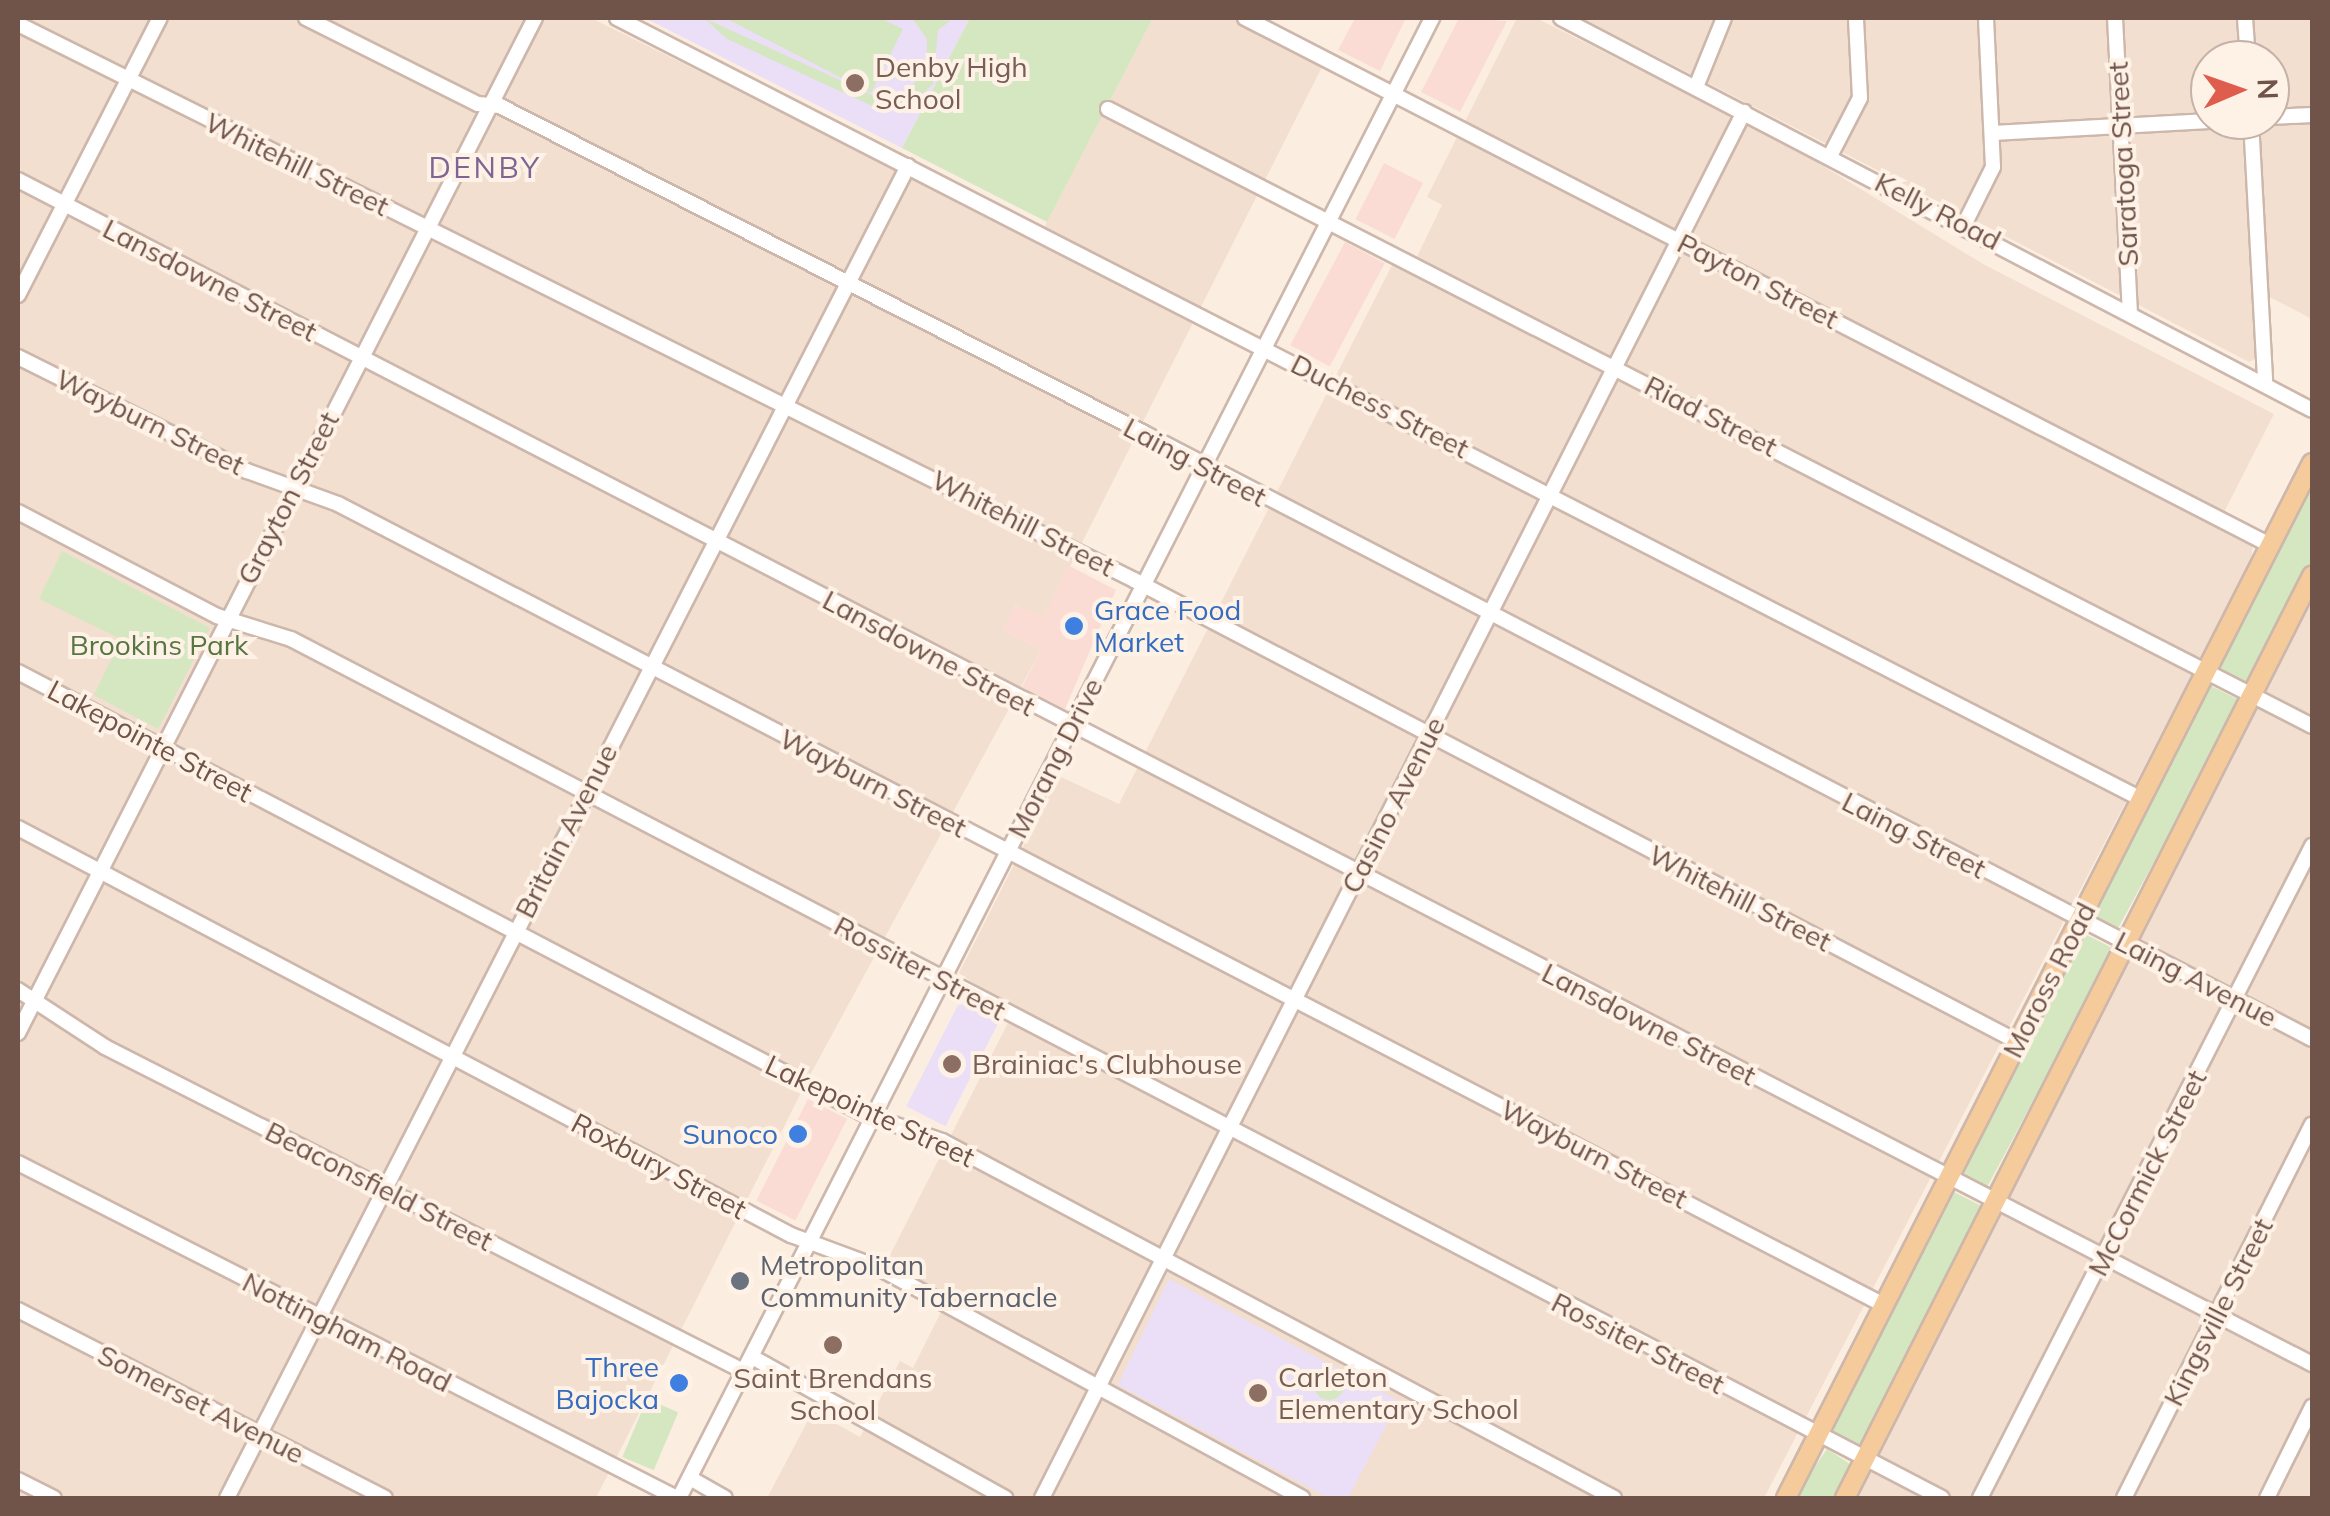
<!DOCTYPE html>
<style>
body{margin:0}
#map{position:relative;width:2330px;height:1516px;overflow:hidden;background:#fbeee1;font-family:Mulish,sans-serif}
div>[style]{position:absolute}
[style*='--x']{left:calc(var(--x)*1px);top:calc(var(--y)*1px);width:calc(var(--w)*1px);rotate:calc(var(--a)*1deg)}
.residential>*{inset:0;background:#f2dfd0}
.commercial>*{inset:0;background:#fbdcd5;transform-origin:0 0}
.education>*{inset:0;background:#ebdef7;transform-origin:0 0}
.green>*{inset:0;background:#d4e7c1;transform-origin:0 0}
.round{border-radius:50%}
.roads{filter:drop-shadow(2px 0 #cdb7ab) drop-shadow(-2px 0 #cdb7ab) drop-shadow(0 2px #cdb7ab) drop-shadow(0 -2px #cdb7ab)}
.minor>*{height:14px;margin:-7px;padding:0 7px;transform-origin:7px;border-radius:7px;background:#fff}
.major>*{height:18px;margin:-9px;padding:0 9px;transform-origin:9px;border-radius:9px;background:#f6cb9c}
.dots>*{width:28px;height:28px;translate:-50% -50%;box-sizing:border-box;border:5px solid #fef2e7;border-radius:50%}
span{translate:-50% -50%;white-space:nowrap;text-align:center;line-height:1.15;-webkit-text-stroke:8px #fef2e7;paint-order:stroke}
.education-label{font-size:28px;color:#785e54}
.left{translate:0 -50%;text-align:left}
.street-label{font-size:28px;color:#705349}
.shop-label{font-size:28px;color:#366cbe}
.right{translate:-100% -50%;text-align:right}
.park-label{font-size:28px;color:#577642}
.worship-label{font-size:28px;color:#5b616d}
.neighbourhood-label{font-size:30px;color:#7f6593;letter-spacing:2.5px}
.frame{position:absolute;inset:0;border:20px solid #705349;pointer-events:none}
.north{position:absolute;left:2190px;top:40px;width:100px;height:100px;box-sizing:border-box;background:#fef2e7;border:2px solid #c5b2a8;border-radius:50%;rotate:88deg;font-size:28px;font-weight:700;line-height:40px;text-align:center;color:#705349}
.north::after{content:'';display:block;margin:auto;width:35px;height:45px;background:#df5d4c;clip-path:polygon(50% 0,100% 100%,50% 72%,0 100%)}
</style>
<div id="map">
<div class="residential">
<div style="clip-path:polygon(18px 18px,591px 18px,1038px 239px,1153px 18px,1231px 18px,1323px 65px,1044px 618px,1015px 605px,1003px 631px,1041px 650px,809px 1077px,596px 1498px,18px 1498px)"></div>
<div style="clip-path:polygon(1517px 18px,1536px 18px,1784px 142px,1983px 264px,2274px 414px,2217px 526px,2253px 544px,2251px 561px,1764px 1498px,767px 1498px,813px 1411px,860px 1437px,900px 1361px,913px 1368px,948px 1298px,886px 1263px,1014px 1011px,959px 973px,1059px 776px,1119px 804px,1394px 261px,1411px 269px,1442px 205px,1427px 197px)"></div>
<div style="clip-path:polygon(evenodd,1582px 18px,2312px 18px,2312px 319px,2256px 290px,2257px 358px,2249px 362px,1582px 18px,2210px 60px,2270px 60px,2270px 120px,2210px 120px,2210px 60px)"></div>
<div style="clip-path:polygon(2312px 599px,2312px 1498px,1856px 1498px,2027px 1162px)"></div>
</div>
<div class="commercial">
<div style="clip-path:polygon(1355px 18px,1406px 18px,1380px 71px,1338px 50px)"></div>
<div style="clip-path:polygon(1459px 18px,1507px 21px,1460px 112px,1421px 92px)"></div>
<div style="left:1384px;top:163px;width:44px;height:63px;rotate:27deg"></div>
<div style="left:1345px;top:242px;width:45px;height:117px;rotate:28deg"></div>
<div style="clip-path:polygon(1068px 565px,1116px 590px,1065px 709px,1022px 687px,1041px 650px,1003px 631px,1014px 605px,1044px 617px)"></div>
<div style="left:808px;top:1099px;width:44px;height:114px;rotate:27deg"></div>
</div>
<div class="education">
<div style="clip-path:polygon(645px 18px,970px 18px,902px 148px)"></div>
<div style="left:959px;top:1003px;width:44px;height:116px;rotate:27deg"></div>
<div style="clip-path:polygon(1169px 1279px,1399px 1401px,1348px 1498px,1329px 1498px,1118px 1385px)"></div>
</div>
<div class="green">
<div style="clip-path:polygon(704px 18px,881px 99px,907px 92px,926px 69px,927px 39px,912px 18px,950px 21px,938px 30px,933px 84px,913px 103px,883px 111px,727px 39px)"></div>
<div style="clip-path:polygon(880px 18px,903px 29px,871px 93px,729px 20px)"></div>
<div style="clip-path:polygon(970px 18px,1153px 18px,1047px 222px,902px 148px)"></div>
<div style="clip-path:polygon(2312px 476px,2312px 563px,2253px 680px,2243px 683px,2218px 668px)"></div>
<div style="clip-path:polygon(62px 551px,210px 628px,158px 729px,94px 695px,121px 639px,39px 599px)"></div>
<div style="clip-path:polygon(2207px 684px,2241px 701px,2117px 930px,2091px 913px)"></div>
<div style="clip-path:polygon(2083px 933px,2114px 949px,1986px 1189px,1961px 1172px)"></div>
<div style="left:1952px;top:1191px;width:35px;height:269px;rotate:27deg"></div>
<div class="round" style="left:1314px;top:1370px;width:30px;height:30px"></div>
<div style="left:647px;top:1399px;width:34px;height:63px;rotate:23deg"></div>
<div style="clip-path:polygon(1827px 1449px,1853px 1466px,1838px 1498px,1793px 1498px)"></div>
</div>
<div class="roads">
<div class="minor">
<div style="--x:306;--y:18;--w:192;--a:26.6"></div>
<div style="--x:478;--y:104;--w:22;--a:5"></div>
<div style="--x:500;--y:106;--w:720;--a:26.92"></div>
<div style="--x:1142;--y:432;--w:1318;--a:27.42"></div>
<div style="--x:617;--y:18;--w:1712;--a:27.13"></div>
<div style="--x:1245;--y:18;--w:1153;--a:27.21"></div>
<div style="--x:1561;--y:18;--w:847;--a:27.56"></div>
<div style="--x:2115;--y:18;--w:293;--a:87.1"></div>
<div style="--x:2245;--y:18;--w:42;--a:85.9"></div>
<div style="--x:18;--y:24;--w:1247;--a:26.48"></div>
<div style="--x:1134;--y:580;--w:997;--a:27.59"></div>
<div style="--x:1696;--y:87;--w:74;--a:-67.9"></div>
<div style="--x:1108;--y:109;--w:1353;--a:27.13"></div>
<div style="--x:2270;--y:117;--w:42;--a:-2.7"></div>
<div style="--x:2251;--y:120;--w:262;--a:86.9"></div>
<div style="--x:1993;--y:133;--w:230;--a:-3.2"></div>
<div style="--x:1830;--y:156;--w:65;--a:-62.7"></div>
<div style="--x:1860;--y:98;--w:80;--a:-92.9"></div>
<div style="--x:18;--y:180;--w:2582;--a:27.3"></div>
<div style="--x:1964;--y:225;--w:65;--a:-63.4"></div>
<div style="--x:1993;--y:167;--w:149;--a:-92.7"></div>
<div style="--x:18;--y:295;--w:311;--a:-62.9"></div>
<div style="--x:18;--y:357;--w:256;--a:26.5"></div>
<div style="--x:247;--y:471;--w:97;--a:19.9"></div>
<div style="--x:338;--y:504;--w:1741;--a:27.39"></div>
<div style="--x:18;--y:512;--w:225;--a:27.6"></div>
<div style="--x:217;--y:616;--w:77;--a:17.3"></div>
<div style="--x:291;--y:639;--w:1861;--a:27.49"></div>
<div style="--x:18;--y:672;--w:952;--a:27.59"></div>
<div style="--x:862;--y:1113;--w:85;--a:19.3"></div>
<div style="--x:942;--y:1141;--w:761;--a:27.98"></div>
<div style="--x:18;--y:828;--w:874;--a:27.77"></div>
<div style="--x:791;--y:1235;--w:92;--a:20.4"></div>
<div style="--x:877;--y:1267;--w:484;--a:28.5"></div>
<div style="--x:18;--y:990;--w:104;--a:33.2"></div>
<div style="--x:105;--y:1047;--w:718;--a:26.92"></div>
<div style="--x:18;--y:1033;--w:1139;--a:-63.01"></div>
<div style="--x:18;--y:1163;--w:739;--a:26.95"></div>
<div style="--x:18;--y:1310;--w:412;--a:27.1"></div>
<div style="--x:752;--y:1357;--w:290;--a:29.1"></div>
<div style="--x:690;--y:1478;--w:40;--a:29.7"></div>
<div style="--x:18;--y:1480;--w:40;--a:26.6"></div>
<div style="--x:227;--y:1498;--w:1496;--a:-62.92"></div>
<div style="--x:679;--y:1498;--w:1661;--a:-63.03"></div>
<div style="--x:1042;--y:1498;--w:1554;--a:-63.14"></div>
<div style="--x:1980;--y:1498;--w:732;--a:-63.01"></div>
<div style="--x:2124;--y:1498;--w:418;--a:-63.3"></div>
<div style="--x:2267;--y:1498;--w:102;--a:-63.7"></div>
</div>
<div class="major">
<div style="--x:1786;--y:1498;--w:1161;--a:-63.06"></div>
<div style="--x:1845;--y:1498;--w:1034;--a:-63.14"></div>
</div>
</div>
<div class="dots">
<div style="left:855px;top:83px;background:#8d6e63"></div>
<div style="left:1074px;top:626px;background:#3f7fe0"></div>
<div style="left:952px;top:1064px;background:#8d6e63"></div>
<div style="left:798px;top:1134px;background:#3f7fe0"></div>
<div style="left:740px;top:1281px;background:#6b7280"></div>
<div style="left:833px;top:1345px;background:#8d6e63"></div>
<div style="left:679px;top:1383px;background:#3f7fe0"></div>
<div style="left:1258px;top:1393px;background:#8d6e63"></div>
</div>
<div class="education-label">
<span class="left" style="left:875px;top:83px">Denby High<br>School</span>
<span class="left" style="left:972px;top:1064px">Brainiac's Clubhouse</span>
<span class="left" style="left:1278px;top:1393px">Carleton<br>Elementary School</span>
<span style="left:833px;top:1394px">Saint Brendans<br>School</span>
</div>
<div class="street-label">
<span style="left:297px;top:164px;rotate:26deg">Whitehill Street</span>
<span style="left:2123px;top:164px;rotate:-93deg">Saratoga Street</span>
<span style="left:1938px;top:211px;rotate:27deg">Kelly Road</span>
<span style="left:210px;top:280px;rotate:27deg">Lansdowne Street</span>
<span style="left:1758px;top:281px;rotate:27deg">Payton Street</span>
<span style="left:1380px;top:406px;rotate:27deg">Duchess Street</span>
<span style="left:1711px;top:416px;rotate:27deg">Riad Street</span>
<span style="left:150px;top:422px;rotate:26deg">Wayburn Street</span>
<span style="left:1195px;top:462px;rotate:28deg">Laing Street</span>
<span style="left:288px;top:498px;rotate:-63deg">Grayton Street</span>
<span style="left:1023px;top:523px;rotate:27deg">Whitehill Street</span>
<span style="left:929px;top:653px;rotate:28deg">Lansdowne Street</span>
<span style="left:150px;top:741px;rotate:28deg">Lakepointe Street</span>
<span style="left:1055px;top:758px;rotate:-63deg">Morang Drive</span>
<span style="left:873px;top:783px;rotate:27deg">Wayburn Street</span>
<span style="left:1393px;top:805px;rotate:-63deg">Casino Avenue</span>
<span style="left:566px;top:831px;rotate:-63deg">Britain Avenue</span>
<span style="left:1914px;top:835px;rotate:27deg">Laing Street</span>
<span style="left:1740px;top:898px;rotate:27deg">Whitehill Street</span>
<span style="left:920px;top:968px;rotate:28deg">Rossiter Street</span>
<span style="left:2196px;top:979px;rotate:27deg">Laing Avenue</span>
<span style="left:2049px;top:980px;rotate:-63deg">Moross Road</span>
<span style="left:1649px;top:1024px;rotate:27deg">Lansdowne Street</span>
<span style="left:870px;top:1111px;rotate:25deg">Lakepointe Street</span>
<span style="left:1594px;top:1154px;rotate:27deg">Wayburn Street</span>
<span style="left:659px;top:1166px;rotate:28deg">Roxbury Street</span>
<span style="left:2147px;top:1173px;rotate:-63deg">McCormick Street</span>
<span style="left:379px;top:1186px;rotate:27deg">Beaconsfield Street</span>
<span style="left:2218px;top:1312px;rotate:-63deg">Kingsville Street</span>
<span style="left:347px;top:1332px;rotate:27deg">Nottingham Road</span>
<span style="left:1638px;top:1343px;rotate:27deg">Rossiter Street</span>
<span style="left:201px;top:1404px;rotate:27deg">Somerset Avenue</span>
</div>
<div class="shop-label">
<span class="left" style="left:1094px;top:626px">Grace Food<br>Market</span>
<span class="right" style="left:778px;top:1134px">Sunoco</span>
<span class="right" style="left:659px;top:1383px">Three<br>Bajocka</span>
</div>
<div class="park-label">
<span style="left:159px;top:645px">Brookins Park</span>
</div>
<div class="worship-label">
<span class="left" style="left:760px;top:1281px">Metropolitan<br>Community Tabernacle</span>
</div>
<div class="neighbourhood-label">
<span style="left:485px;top:167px">DENBY</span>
</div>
<div class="frame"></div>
<div class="north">N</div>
</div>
